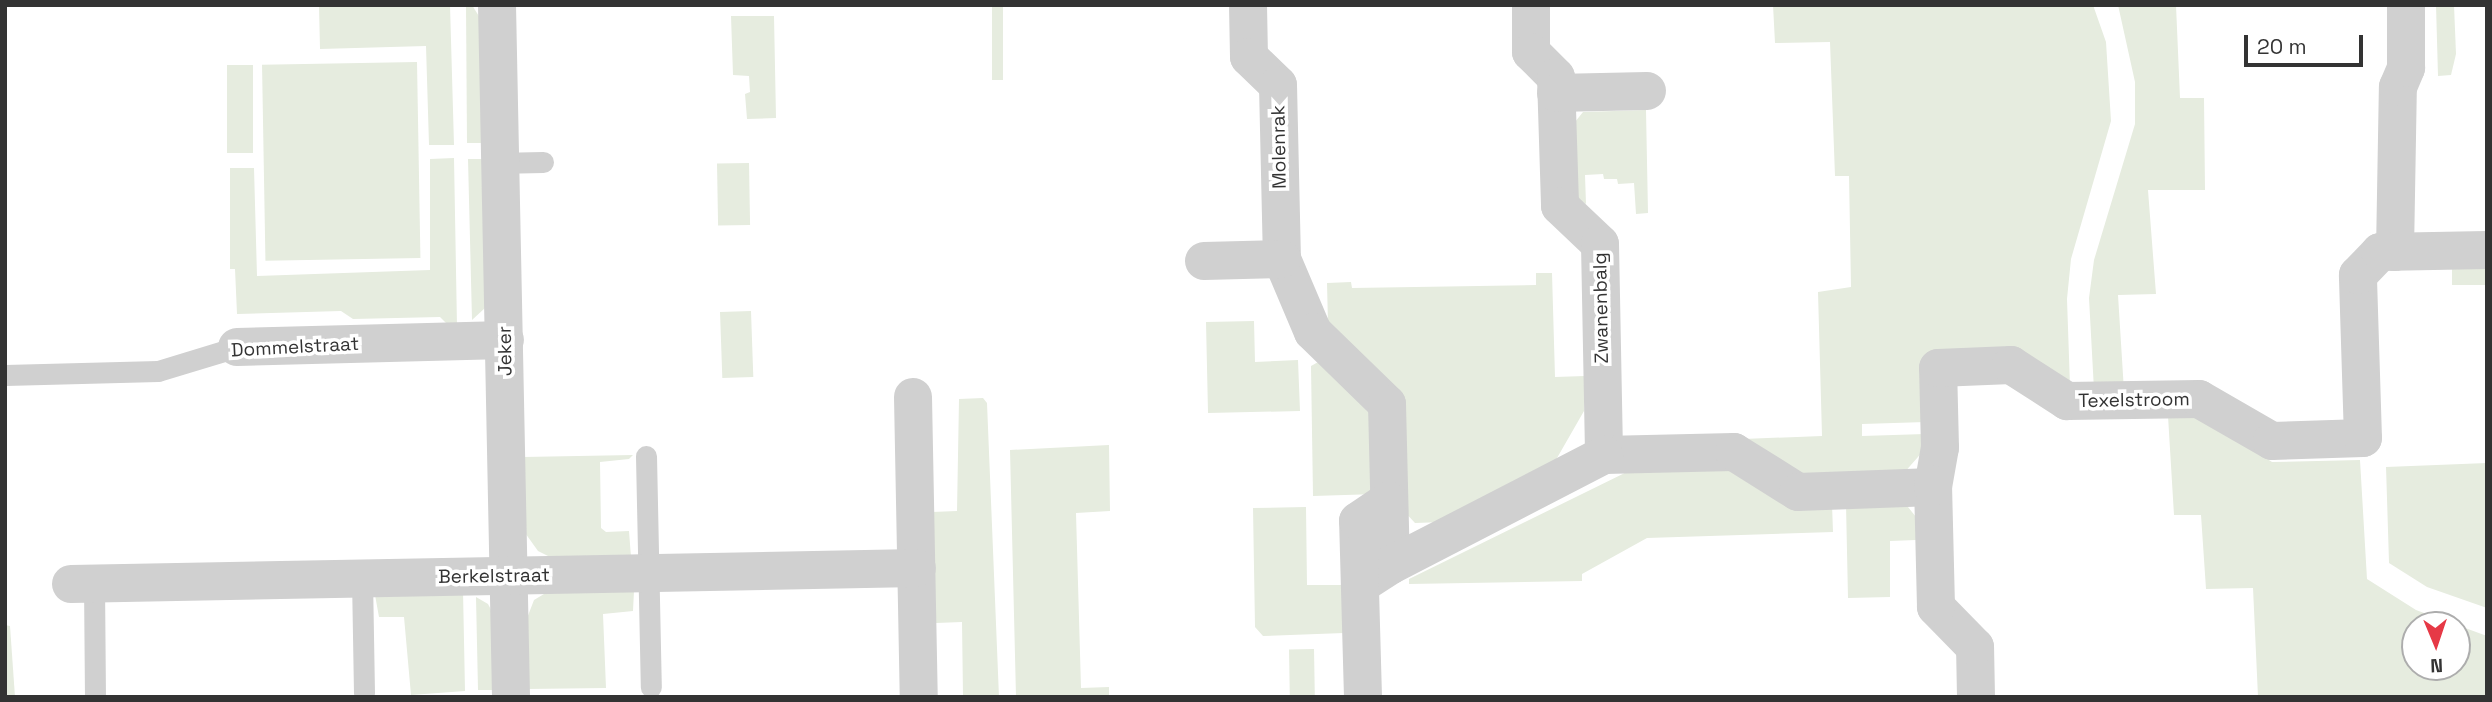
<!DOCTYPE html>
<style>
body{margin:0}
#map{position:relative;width:2492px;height:702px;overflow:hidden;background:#fff;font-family:"Space Grotesk",sans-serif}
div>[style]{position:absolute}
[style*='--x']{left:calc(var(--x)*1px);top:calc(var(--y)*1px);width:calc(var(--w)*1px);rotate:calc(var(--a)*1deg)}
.green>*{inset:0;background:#e6ecdf;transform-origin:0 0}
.lane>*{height:21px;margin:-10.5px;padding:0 10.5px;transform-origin:10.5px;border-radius:10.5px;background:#d0d0d0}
.street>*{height:38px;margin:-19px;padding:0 19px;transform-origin:19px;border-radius:19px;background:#d0d0d0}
span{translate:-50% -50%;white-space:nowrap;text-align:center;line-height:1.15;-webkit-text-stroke:7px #fff;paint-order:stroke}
.street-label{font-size:19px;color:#333}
.frame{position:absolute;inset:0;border:7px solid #333;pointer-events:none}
.north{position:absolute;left:2401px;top:611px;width:70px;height:70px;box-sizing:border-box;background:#fff;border:2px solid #adadad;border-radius:50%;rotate:178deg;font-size:19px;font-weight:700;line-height:28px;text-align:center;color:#333}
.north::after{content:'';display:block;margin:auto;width:24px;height:32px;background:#e63946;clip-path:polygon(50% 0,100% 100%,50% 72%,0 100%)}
.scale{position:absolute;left:2244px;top:35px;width:119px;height:32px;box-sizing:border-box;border:4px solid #333;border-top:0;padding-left:9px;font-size:21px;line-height:24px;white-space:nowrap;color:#333;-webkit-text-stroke:5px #fff;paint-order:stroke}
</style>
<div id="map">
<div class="green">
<div style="clip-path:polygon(450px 5px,454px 145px,429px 145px,426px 46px,320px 49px,319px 6px)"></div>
<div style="clip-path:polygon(466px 5px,472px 5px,480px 18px,485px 143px,467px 143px)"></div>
<div style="left:992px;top:5px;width:11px;height:75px"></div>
<div style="clip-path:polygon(1773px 5px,2093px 5px,2106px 42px,2111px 121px,2071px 259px,2067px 299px,2070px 386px,1926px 354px,1926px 422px,1862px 424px,1862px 436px,1925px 434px,1925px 449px,1903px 474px,1798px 477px,1743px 439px,1822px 436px,1818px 292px,1851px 287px,1849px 176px,1835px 176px,1830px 42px,1775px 43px)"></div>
<div style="clip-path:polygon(2118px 5px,2176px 5px,2180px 98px,2204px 98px,2205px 190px,2148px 190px,2156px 294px,2118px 295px,2124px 391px,2094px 390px,2089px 298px,2094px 260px,2135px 124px,2135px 82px)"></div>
<div style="clip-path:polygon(2436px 5px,2454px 5px,2456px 54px,2451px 75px,2438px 76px)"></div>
<div style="clip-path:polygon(731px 16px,774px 16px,776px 118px,747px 119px,745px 94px,750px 92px,749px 76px,733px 75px)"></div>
<div style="left:417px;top:62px;width:196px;height:155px;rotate:89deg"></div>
<div style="left:227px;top:65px;width:26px;height:88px"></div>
<div style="clip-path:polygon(1646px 110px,1648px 213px,1636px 214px,1634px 183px,1618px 184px,1617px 179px,1604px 179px,1603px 174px,1585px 175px,1586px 204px,1573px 196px,1571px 127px,1583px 112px)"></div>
<div style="clip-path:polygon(454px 158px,457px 326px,448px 325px,440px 317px,353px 319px,341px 311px,237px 314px,235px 269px,230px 269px,230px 168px,254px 168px,257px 276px,430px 270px,430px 159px)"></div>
<div style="clip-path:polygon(468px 159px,486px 159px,485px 308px,472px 320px)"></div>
<div style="left:749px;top:163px;width:62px;height:32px;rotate:89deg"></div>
<div style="left:2487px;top:265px;width:20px;height:35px;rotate:90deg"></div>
<div style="clip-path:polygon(1536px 273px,1552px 273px,1555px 377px,1585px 376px,1584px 411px,1553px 465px,1443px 522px,1415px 523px,1402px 509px,1401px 394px,1328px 325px,1327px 283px,1351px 282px,1352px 288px,1536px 285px)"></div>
<div style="left:751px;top:311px;width:66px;height:31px;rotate:88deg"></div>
<div style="clip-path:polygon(1254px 321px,1255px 362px,1298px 360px,1300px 411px,1208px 413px,1206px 322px)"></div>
<div style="clip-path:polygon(1320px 361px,1376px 420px,1377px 494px,1313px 496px,1311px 366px)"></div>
<div style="clip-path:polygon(983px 398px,987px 403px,999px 697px,963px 697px,962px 622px,936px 623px,932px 512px,957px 511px,959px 399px)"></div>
<div style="clip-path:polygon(2198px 415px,2272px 462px,2360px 460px,2367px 579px,2416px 610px,2456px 625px,2415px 625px,2415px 667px,2457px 667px,2457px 625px,2487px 636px,2487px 697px,2258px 697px,2253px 588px,2206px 589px,2201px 515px,2174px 515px,2168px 416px)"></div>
<div style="clip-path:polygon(1109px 445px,1110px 511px,1076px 513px,1081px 688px,1109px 687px,1109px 697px,1016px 697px,1010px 450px)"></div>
<div style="clip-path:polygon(633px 455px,629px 459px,600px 462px,601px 528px,606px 532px,629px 531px,631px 557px,554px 559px,538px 551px,523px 530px,523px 457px)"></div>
<div style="clip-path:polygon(2487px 463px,2487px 608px,2427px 587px,2389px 563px,2386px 467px)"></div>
<div style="clip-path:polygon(1727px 464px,1832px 504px,1833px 532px,1647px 538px,1582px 574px,1582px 581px,1409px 584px,1409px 579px,1639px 466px)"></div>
<div style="clip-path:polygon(1904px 502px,1916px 517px,1916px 540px,1890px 541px,1890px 597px,1848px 598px,1846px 504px)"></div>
<div style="clip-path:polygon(1306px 507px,1307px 585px,1344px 585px,1344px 633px,1263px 636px,1255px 627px,1253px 508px)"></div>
<div style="clip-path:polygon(554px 588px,634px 591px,633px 611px,603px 614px,606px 688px,527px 689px,524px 626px,534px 600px)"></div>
<div style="clip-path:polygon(463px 590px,465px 691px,411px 695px,404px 617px,379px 617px,375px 595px)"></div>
<div style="clip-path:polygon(476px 597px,488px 604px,497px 621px,499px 690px,478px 690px)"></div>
<div style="clip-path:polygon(5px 625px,10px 626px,15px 697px,5px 697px)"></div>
<div style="left:1314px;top:649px;width:48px;height:25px;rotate:89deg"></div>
</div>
<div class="lane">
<div style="--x:501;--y:163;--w:42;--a:-1.4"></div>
<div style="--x:5;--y:375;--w:153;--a:-1.5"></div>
<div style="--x:158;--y:371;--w:83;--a:-16.9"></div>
<div style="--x:646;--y:456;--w:231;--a:88.8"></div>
<div style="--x:362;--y:578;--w:115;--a:89"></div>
<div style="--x:94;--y:583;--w:114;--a:89.5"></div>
</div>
<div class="street">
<div style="--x:497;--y:5;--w:692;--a:88.84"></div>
<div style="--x:1248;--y:5;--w:52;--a:88.9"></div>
<div style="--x:1249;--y:57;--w:40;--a:44"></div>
<div style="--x:1278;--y:85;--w:174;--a:88.7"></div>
<div style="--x:1282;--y:259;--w:79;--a:67"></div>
<div style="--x:1313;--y:332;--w:103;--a:44.2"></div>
<div style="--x:1387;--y:404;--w:161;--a:88.6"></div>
<div style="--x:1391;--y:565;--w:37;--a:147"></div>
<div style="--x:1531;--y:5;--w:47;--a:90"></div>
<div style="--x:1531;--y:52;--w:35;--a:45"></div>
<div style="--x:1556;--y:77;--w:129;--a:88.2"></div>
<div style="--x:1560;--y:206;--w:55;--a:43.5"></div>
<div style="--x:1600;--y:244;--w:211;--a:88.9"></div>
<div style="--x:1604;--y:455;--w:130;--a:-1.3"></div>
<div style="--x:1734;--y:452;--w:75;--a:32"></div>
<div style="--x:1798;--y:492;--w:135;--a:-2.1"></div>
<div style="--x:1556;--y:93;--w:91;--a:-1.3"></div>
<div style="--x:2395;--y:252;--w:165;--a:-89"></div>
<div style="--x:2398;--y:87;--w:21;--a:-67"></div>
<div style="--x:2406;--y:68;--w:63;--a:-90"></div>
<div style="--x:1204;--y:261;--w:78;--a:-1.5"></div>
<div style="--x:237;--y:347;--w:268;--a:-1.5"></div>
<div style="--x:913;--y:397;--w:300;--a:88.9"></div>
<div style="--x:1391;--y:565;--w:240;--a:-27.3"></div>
<div style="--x:71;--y:584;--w:846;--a:-1.08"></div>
<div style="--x:1363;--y:697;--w:176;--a:-91.6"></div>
<div style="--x:1358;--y:521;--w:37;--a:-34"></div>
<div style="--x:1976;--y:697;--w:50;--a:-91.1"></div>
<div style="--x:1975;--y:647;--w:56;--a:-134.3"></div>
<div style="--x:1936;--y:607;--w:120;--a:-91.4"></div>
<div style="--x:1933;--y:487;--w:40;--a:-80"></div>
<div style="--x:1940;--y:448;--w:80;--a:-91.4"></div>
<div style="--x:1938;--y:368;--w:73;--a:-2.4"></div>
<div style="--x:2011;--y:365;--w:67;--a:32.7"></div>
<div style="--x:2067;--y:401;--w:132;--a:-0.9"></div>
<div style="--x:2199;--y:399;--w:84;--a:29.9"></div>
<div style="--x:2272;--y:441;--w:91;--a:-1.9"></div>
<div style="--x:2363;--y:438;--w:163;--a:-91.8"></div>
<div style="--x:2358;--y:275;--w:32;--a:-46"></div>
<div style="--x:2380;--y:252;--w:107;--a:-1.1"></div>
</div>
<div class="street-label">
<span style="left:1279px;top:147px;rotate:-91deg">Molenrak</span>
<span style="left:1601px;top:308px;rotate:-91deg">Zwanenbalg</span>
<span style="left:295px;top:347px;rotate:-3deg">Dommelstraat</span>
<span style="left:505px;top:351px;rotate:-91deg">Jeker</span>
<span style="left:2134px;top:400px;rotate:-1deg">Texelstroom</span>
<span style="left:494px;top:576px;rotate:-1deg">Berkelstraat</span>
</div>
<div class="frame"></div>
<div class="north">N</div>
<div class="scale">20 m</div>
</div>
